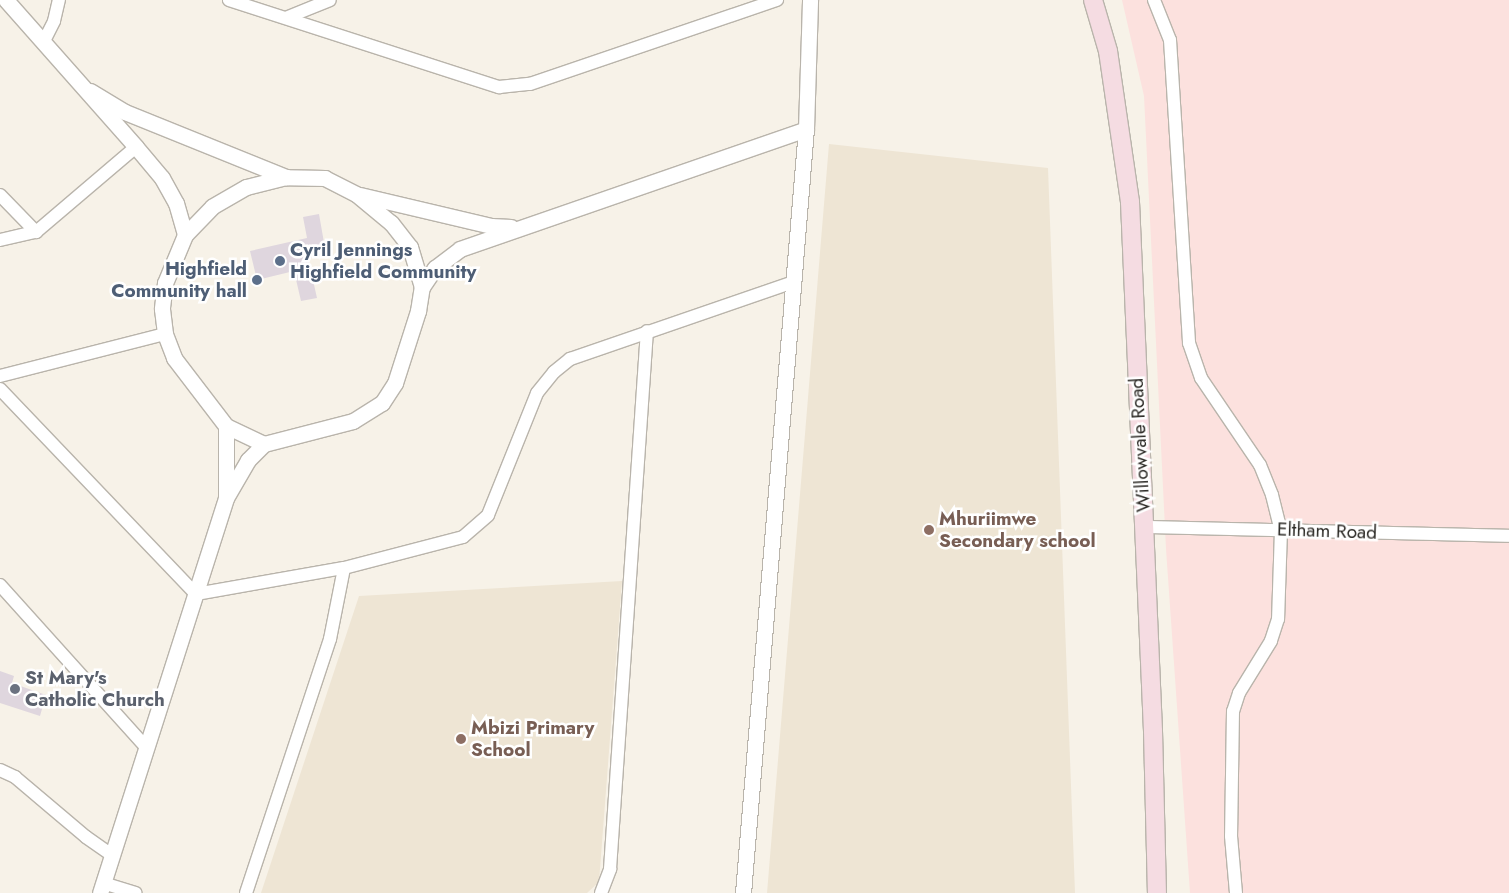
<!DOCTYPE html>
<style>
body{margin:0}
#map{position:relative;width:1509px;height:893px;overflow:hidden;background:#f7f2e8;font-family:Jost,sans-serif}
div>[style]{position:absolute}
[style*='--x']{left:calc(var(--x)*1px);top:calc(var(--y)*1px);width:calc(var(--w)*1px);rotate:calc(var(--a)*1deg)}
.industrial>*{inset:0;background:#fce1de}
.built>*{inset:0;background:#eee5d4}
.building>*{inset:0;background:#dfd6de}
.roads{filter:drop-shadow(1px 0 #b9b4ab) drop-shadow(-1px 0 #b9b4ab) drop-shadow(0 1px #b9b4ab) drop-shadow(0 -1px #b9b4ab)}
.minor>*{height:12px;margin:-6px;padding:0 6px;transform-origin:6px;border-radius:6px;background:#fff}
.tertiary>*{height:15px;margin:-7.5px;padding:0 7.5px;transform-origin:7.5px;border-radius:7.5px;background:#fff}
.secondary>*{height:18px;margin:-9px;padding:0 9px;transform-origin:9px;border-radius:9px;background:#f5dce2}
.dots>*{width:14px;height:14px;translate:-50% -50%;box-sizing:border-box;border:2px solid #fff;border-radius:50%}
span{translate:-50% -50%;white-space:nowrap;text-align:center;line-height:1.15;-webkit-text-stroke:5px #fff;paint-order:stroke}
.service-label{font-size:19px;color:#4e5e75;font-weight:700}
.left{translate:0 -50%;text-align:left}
.right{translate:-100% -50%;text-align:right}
.street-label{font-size:19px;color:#2c2a26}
.education-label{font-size:19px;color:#785e54;font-weight:700}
.worship-label{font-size:19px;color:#5b616d;font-weight:700}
</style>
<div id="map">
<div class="industrial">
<div style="clip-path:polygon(1122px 0,1509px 0,1509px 893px,1190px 893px,1166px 549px,1144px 96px)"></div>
</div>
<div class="built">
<div style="clip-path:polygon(829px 144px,1048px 168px,1075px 893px,767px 893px)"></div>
<div style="clip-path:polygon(622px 581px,599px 882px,587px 893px,261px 893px,359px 596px)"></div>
</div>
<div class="building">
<div style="clip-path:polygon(319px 214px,326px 254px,308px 258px,317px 298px,301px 301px,294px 271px,257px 280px,250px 251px,307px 238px,303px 217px)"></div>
<div style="clip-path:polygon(0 671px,14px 676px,12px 683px,46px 695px,40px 716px,0 703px)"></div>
</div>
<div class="roads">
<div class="minor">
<div style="--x:229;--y:0;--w:284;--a:17.9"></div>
<div style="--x:499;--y:87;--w:31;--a:-6"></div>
<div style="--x:530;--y:84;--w:261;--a:-18.8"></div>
<div style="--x:1154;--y:0;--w:43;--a:68.2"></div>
<div style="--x:1170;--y:40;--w:304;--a:86.4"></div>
<div style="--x:1189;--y:343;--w:37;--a:71"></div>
<div style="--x:1201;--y:378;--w:105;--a:55.9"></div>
<div style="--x:1260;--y:465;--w:32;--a:68"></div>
<div style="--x:1272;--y:495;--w:36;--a:76"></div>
<div style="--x:1281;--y:530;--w:89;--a:91.9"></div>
<div style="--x:1278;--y:619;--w:23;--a:108"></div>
<div style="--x:1271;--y:641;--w:61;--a:121.6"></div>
<div style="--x:1239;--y:693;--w:19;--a:108"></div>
<div style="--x:1233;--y:711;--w:125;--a:90.9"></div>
<div style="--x:1231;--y:836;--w:57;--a:85"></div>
<div style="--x:288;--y:17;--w:45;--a:-22"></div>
<div style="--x:44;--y:41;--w:22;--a:-63"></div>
<div style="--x:54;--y:21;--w:22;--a:-77"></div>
<div style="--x:0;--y:195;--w:52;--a:45.8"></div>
<div style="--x:0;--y:240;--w:37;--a:-13"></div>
<div style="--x:36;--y:232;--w:131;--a:-40.4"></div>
<div style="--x:0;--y:376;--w:170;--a:-14.3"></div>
<div style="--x:0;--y:389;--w:284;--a:46.3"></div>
<div style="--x:196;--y:594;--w:150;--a:-10"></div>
<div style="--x:344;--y:568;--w:123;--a:-14.6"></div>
<div style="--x:463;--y:537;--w:33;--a:-41"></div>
<div style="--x:488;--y:515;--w:131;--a:-68.1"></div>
<div style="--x:537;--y:393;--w:27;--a:-51"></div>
<div style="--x:554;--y:372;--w:21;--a:-39"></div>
<div style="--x:570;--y:359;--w:237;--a:-19"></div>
<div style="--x:1145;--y:527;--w:364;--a:1.4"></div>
<div style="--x:0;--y:585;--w:219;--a:48"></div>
<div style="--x:0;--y:770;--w:17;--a:25"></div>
<div style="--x:15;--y:777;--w:93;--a:40.2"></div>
<div style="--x:86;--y:837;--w:32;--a:35"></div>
<div style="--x:103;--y:883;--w:34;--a:17"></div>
<div style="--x:246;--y:893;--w:268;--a:-71.7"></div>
<div style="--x:330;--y:639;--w:72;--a:-78.8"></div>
<div style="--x:601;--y:893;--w:26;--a:-69"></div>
<div style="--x:610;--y:869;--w:539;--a:-86.07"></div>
</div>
<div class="tertiary">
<div style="--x:6;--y:0;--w:196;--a:48.5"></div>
<div style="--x:136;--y:147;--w:40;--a:50"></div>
<div style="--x:162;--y:178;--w:29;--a:61"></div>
<div style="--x:176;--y:203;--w:33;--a:74"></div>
<div style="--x:185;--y:235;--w:52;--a:112.6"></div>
<div style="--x:165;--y:283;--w:26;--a:97"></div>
<div style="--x:162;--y:309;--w:25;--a:83"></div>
<div style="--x:165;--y:334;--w:26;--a:69"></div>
<div style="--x:174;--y:358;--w:86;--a:52.6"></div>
<div style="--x:226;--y:426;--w:42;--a:25.3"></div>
<div style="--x:264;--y:444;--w:92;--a:-14.5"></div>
<div style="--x:353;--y:421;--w:34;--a:-32"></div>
<div style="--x:382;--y:403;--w:24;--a:-57"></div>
<div style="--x:395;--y:383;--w:76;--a:-72.3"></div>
<div style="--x:418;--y:311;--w:24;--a:-81"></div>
<div style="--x:422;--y:287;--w:42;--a:-106.7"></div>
<div style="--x:410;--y:247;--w:31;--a:-128"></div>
<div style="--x:391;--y:223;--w:45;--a:-140.4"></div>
<div style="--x:356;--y:194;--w:35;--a:-153"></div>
<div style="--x:325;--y:178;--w:39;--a:-179"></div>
<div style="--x:286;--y:177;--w:41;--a:166"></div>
<div style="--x:246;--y:187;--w:39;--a:150"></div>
<div style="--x:212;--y:207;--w:39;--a:134"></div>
<div style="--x:90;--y:91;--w:41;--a:31"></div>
<div style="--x:125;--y:112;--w:174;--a:22"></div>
<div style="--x:360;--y:195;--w:135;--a:13.3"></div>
<div style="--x:491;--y:226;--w:20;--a:3"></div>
<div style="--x:422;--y:287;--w:23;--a:-56"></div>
<div style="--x:435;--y:268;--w:31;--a:-37"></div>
<div style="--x:460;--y:249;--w:366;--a:-19.1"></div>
<div style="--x:226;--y:426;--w:71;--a:90"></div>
<div style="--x:100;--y:893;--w:415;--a:-72.3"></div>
<div style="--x:226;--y:498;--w:44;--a:-59.9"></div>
<div style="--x:248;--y:460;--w:23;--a:-45"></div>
<div style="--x:743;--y:893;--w:767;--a:-85.29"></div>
<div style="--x:806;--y:129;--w:129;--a:-88.2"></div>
</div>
<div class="secondary">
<div style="--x:1093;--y:0;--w:53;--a:73.6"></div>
<div style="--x:1108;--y:51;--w:153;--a:81.7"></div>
<div style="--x:1130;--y:202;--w:529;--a:87.51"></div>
<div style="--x:1153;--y:731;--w:162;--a:88.6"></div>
</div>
</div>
<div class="dots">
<div style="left:280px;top:261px;background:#5c6f8a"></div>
<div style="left:257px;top:280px;background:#5c6f8a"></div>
<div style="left:929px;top:530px;background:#8d6e63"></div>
<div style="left:15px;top:689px;background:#6b7280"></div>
<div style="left:461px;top:739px;background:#8d6e63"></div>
</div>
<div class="service-label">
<span class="left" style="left:290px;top:261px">Cyril Jennings<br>Highfield Community</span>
<span class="right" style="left:247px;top:280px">Highfield<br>Community hall</span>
</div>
<div class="street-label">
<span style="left:1140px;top:445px;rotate:-93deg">Willowvale Road</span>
<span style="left:1327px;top:531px;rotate:2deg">Eltham Road</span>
</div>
<div class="education-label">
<span class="left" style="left:939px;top:530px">Mhuriimwe<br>Secondary school</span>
<span class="left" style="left:471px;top:739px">Mbizi Primary<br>School</span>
</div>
<div class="worship-label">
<span class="left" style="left:25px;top:689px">St Mary's<br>Catholic Church</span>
</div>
</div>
